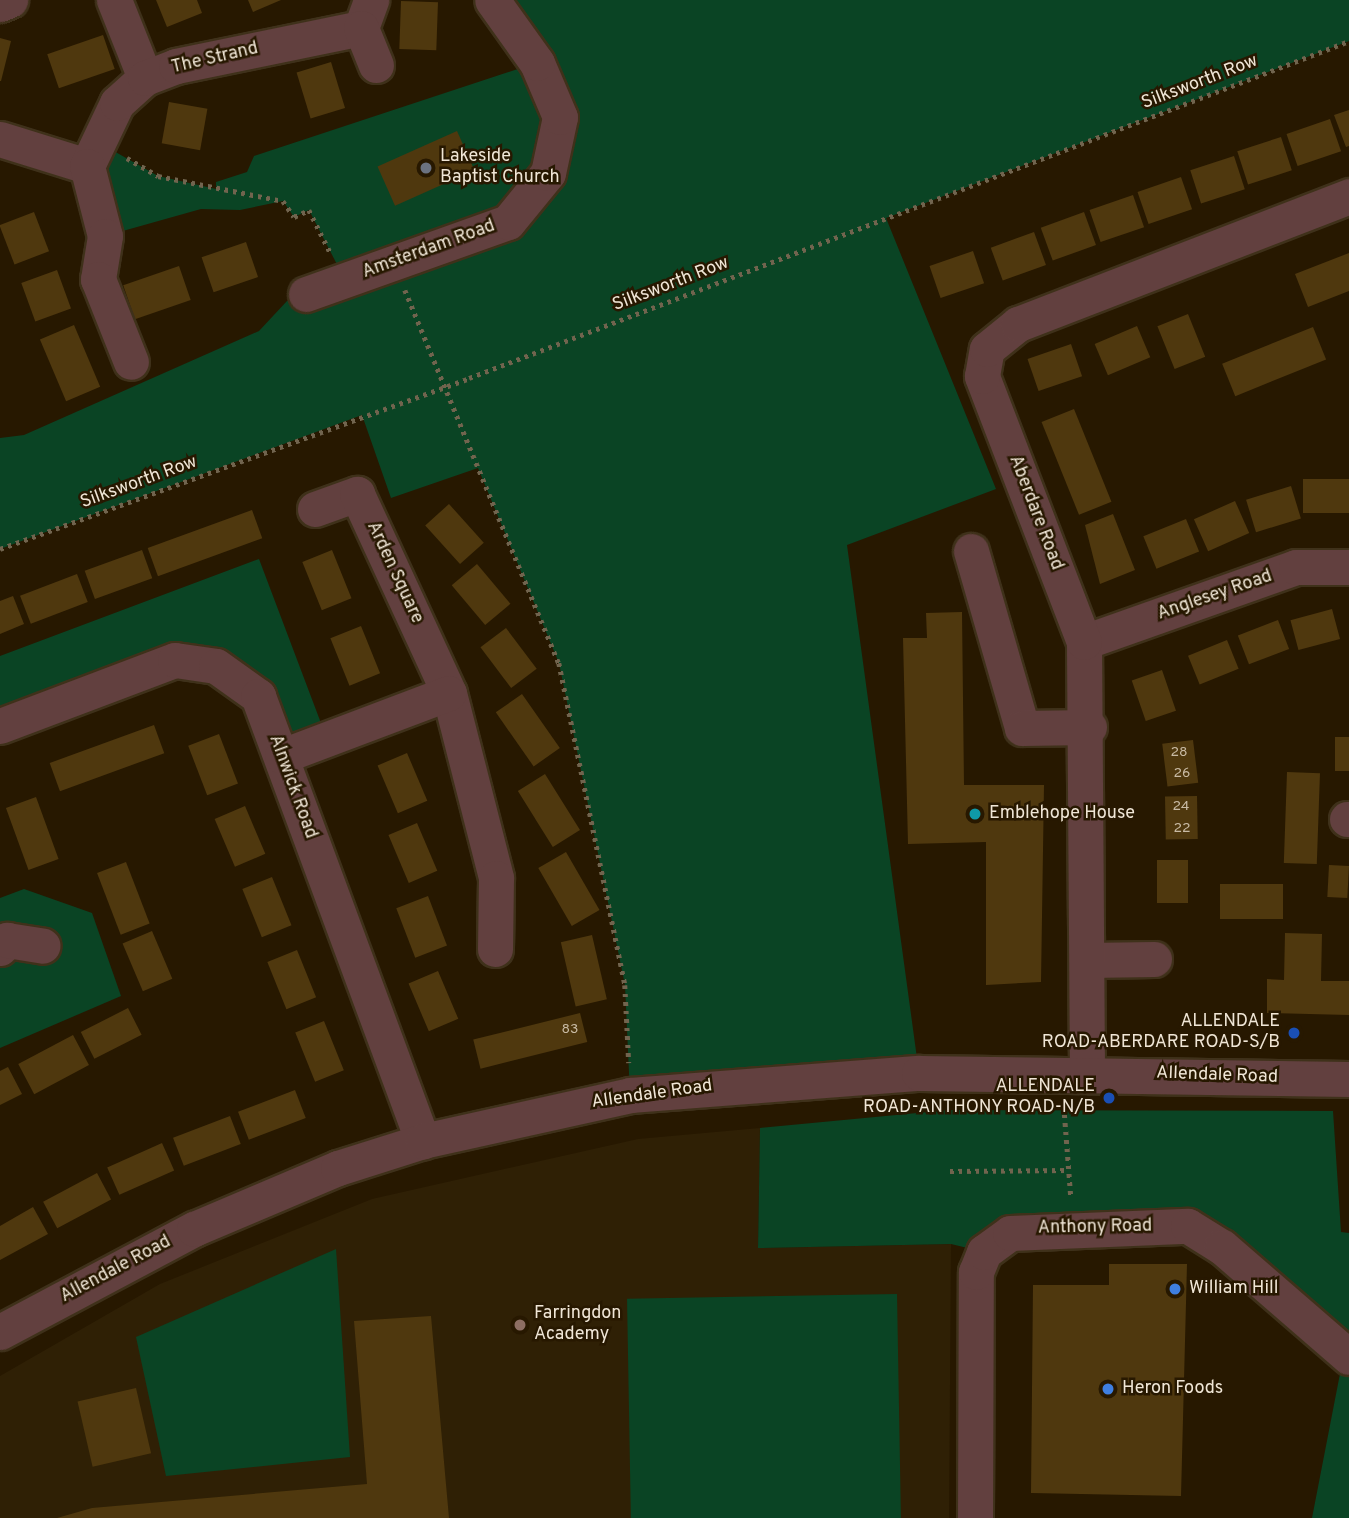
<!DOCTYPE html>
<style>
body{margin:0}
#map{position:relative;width:1349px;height:1518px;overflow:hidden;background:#271800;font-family:Overpass,sans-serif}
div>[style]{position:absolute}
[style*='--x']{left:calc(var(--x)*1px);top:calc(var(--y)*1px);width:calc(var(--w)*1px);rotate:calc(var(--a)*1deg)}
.built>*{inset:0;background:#2f2005}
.green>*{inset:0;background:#0a4424;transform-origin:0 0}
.building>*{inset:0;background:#4f380e;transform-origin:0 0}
.path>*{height:4.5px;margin-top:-2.25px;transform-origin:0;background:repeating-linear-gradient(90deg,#71644e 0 3.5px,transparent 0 8.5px)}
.roads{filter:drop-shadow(2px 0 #3f311a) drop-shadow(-2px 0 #3f311a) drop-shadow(0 2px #3f311a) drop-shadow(0 -2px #3f311a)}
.minor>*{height:35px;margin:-17.5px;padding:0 17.5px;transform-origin:17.5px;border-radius:17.5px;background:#62403f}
.dots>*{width:19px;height:19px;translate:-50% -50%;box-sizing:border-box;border:4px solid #271800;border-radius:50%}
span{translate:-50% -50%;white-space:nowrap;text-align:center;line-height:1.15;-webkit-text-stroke:5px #271800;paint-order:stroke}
.number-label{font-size:14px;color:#c8baa4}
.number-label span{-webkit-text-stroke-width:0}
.street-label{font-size:18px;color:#f0e6d6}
.poi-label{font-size:18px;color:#f0e6d6}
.left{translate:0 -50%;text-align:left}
.right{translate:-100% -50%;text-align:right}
</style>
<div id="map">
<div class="built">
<div style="clip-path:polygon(760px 1128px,758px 1248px,951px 1244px,949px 1518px,0 1518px,0 1376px,160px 1284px,372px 1199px,638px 1139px)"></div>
</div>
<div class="green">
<div style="clip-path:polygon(492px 0,1349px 0,1349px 41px,886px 218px,996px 489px,847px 545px,919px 1073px,630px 1095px,625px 985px,559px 663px,478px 468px,391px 498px,362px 415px,0 549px,0 438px,24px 435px,259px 331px,287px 301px,345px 280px,309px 210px,294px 217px,283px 201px,240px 210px,201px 209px,105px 236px,96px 141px,158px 176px,216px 189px,216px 182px,247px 172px,254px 156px,536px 63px)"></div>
<div style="clip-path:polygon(259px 559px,327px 739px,282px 756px,216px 666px,0 726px,0 656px)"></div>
<div style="clip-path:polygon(24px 889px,92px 913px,121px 996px,0 1048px,0 898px)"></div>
<div style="clip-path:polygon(949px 1110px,1333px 1111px,1341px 1232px,1349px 1233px,1349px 1518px,1312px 1518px,1344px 1353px,1188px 1226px,984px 1252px,951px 1244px,758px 1248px,760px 1128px)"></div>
<div style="clip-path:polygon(336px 1249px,350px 1457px,166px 1476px,136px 1337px)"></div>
<div style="left:897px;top:1294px;width:224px;height:270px;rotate:89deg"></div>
</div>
<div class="building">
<div style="clip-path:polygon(156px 0,197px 0,202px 13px,167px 27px)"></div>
<div style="clip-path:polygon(248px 0,281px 0,253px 12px)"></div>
<div style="left:401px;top:1px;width:37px;height:48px;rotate:2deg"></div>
<div style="left:103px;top:35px;width:36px;height:59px;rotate:71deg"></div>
<div style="clip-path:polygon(0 38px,11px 41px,1px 81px,0 81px)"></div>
<div style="left:331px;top:62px;width:48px;height:36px;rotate:73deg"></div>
<div style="left:169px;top:102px;width:39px;height:42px;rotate:10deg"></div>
<div style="clip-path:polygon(1349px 110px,1349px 146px,1346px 147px,1334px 115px)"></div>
<div style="left:1330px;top:119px;width:34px;height:46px;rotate:71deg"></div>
<div style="left:457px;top:131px;width:43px;height:87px;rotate:66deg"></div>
<div style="left:1281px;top:137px;width:35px;height:46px;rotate:72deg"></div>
<div style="left:1234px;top:156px;width:35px;height:46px;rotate:72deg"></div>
<div style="left:1181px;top:177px;width:34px;height:46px;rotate:71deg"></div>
<div style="left:1133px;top:195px;width:34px;height:46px;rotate:71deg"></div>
<div style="left:34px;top:212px;width:42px;height:37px;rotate:69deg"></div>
<div style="left:1084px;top:212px;width:35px;height:46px;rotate:70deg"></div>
<div style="left:1034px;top:232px;width:35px;height:46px;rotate:70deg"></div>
<div style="left:246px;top:242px;width:37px;height:47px;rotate:71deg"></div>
<div style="left:973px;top:251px;width:34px;height:46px;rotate:71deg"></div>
<div style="clip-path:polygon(1349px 253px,1349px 291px,1308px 307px,1295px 274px)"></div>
<div style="left:179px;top:266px;width:36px;height:59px;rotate:71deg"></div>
<div style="left:57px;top:270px;width:41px;height:38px;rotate:70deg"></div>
<div style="left:1188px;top:314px;width:46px;height:33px;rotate:68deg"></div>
<div style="left:74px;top:325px;width:67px;height:37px;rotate:67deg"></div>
<div style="left:1137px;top:326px;width:34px;height:46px;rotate:67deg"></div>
<div style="left:1313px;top:327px;width:35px;height:98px;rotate:68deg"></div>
<div style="left:1071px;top:344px;width:34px;height:46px;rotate:71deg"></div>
<div style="left:1074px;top:409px;width:100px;height:35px;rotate:68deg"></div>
<div style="left:1349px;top:479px;width:34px;height:46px;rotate:90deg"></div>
<div style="left:1291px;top:486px;width:34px;height:47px;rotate:73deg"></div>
<div style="left:1235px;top:501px;width:35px;height:45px;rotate:66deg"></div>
<div style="left:449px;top:504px;width:52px;height:32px;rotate:48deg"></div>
<div style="left:252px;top:510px;width:30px;height:111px;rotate:70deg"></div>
<div style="clip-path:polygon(1113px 514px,1135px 570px,1100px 584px,1085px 525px)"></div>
<div style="left:1186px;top:519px;width:35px;height:46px;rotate:68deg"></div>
<div style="left:142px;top:550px;width:30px;height:61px;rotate:70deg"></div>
<div style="left:332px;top:550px;width:52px;height:32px;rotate:68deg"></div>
<div style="left:477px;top:564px;width:52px;height:33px;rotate:50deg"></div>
<div style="left:77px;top:574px;width:30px;height:61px;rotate:69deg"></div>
<div style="clip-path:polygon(13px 596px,24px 624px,0 634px,0 601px)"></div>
<div style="left:1332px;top:609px;width:31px;height:43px;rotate:75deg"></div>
<div style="clip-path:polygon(962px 612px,964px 785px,1044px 785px,1041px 982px,986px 985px,986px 842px,908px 844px,903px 638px,927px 638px,926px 613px)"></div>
<div style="left:1278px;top:620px;width:31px;height:43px;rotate:69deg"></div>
<div style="left:361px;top:626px;width:51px;height:33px;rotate:68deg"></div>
<div style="left:506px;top:628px;width:51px;height:32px;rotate:53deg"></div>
<div style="left:1227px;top:640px;width:31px;height:42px;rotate:68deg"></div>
<div style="left:1162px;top:670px;width:43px;height:32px;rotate:71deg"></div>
<div style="left:522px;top:694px;width:66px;height:32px;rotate:55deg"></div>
<div style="left:154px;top:725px;width:30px;height:111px;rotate:70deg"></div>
<div style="left:219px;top:734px;width:53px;height:33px;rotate:69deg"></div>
<div style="left:1349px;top:737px;width:34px;height:14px;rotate:90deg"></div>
<div style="left:1193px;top:740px;width:43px;height:31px;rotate:83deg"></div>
<div style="left:407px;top:753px;width:52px;height:32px;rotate:67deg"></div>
<div style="left:1287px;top:772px;width:33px;height:91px;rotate:2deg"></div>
<div style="left:545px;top:774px;width:66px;height:32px;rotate:58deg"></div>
<div style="left:1197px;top:796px;width:43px;height:32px;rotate:89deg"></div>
<div style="left:36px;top:797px;width:66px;height:32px;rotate:70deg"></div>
<div style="left:245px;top:806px;width:52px;height:33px;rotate:67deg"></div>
<div style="left:417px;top:823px;width:52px;height:31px;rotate:67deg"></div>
<div style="left:566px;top:852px;width:67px;height:32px;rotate:60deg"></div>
<div style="left:1157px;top:860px;width:31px;height:43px"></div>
<div style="left:126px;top:862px;width:66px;height:31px;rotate:69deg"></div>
<div style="left:1329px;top:865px;width:20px;height:32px;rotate:3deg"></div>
<div style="left:272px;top:877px;width:52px;height:32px;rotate:68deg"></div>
<div style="left:1220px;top:884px;width:63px;height:35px"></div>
<div style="left:428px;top:896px;width:53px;height:34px;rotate:69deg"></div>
<div style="left:152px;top:931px;width:52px;height:32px;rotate:67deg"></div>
<div style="clip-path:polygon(1285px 933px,1322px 934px,1321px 981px,1349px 981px,1349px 1015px,1267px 1013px,1267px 979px,1284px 980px)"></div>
<div style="left:592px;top:935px;width:66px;height:32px;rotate:77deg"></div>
<div style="left:297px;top:950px;width:51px;height:32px;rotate:68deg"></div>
<div style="left:438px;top:971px;width:52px;height:32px;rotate:67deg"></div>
<div style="left:128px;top:1008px;width:30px;height:53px;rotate:63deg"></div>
<div style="left:580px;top:1013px;width:30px;height:110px;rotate:76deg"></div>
<div style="left:324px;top:1021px;width:53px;height:31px;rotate:68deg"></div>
<div style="left:73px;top:1035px;width:34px;height:62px;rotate:62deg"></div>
<div style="clip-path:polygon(8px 1067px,22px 1094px,0 1105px,0 1071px)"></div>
<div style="left:295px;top:1090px;width:30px;height:61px;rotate:69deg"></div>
<div style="left:230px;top:1116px;width:30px;height:61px;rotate:69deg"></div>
<div style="left:162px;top:1143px;width:30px;height:60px;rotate:66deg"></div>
<div style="left:97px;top:1173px;width:30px;height:61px;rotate:62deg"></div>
<div style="clip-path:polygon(33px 1207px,48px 1234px,0 1260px,0 1226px)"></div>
<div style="clip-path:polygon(1109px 1264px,1187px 1264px,1181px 1496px,1031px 1493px,1033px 1285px,1109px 1285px)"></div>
<div style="clip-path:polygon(431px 1316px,449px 1518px,57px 1518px,92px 1508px,367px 1484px,354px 1321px)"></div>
<div style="left:136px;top:1388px;width:67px;height:60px;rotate:77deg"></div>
</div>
<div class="path">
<div style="--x:127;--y:158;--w:36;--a:30"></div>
<div style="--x:158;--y:176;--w:127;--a:11.3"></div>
<div style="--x:283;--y:201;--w:19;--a:55"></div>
<div style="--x:294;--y:217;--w:17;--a:-25"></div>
<div style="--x:309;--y:210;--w:47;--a:63.4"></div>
<div style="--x:405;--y:290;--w:404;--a:67.6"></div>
<div style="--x:559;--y:663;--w:329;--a:78.4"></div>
<div style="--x:625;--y:985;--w:78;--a:87.1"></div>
<div style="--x:0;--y:549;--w:499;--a:-20"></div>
<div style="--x:469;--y:378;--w:942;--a:-20.95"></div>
<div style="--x:1064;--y:1106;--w:92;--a:85.6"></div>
<div style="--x:950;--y:1171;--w:119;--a:-0.5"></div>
</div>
<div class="roads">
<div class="minor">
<div style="--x:114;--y:0;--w:84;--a:68.3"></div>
<div style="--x:0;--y:4;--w:11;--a:-22"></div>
<div style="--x:361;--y:28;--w:30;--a:-70"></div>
<div style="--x:0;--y:139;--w:91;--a:17.2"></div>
<div style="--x:87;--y:166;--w:70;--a:-64.5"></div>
<div style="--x:117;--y:103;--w:38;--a:-42"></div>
<div style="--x:145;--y:78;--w:33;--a:-21"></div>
<div style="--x:176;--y:66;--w:189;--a:-11.6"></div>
<div style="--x:361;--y:28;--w:40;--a:68"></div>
<div style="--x:87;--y:166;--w:72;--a:75.6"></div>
<div style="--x:105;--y:236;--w:44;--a:99.2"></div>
<div style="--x:98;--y:279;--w:89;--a:68.3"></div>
<div style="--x:306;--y:294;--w:214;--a:-19.6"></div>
<div style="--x:508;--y:222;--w:63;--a:-50.8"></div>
<div style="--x:548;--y:173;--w:57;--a:-77.9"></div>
<div style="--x:560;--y:117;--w:59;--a:-113.1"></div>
<div style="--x:537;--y:63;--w:77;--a:-125.5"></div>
<div style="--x:315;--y:509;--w:45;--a:-19.7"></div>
<div style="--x:357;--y:494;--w:219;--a:65.2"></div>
<div style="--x:449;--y:693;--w:191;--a:75.7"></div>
<div style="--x:496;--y:878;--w:71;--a:90.8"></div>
<div style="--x:971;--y:551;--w:184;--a:73.9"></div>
<div style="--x:1022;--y:728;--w:67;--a:-0.9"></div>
<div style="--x:1084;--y:642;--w:225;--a:-19.5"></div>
<div style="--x:1296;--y:567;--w:53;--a:0"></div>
<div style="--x:0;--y:726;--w:187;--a:-20.7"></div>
<div style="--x:175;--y:660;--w:41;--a:8.3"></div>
<div style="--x:216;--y:666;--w:52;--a:35.5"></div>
<div style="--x:258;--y:696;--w:475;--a:69.7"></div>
<div style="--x:282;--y:756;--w:178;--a:-20.7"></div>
<div style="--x:1347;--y:819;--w:2;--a:0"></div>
<div style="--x:0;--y:948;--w:11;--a:-49"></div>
<div style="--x:7;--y:940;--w:36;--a:9"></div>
<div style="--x:1088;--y:960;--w:66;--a:-0.9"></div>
<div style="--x:1087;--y:1072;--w:430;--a:-90.4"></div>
<div style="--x:1084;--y:642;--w:285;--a:-111"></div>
<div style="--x:982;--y:376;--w:27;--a:-80"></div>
<div style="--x:987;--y:349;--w:40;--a:-39"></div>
<div style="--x:1018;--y:324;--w:355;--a:-21.1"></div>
<div style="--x:0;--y:1332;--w:220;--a:-28"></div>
<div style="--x:194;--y:1229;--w:156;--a:-23"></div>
<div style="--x:338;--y:1168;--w:89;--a:-17.6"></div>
<div style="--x:423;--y:1141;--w:212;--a:-12.5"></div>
<div style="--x:630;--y:1095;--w:290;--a:-4.4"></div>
<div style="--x:919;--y:1073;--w:430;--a:0.8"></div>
<div style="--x:975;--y:1518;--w:246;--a:-89.8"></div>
<div style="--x:976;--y:1272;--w:22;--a:-68"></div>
<div style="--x:984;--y:1252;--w:32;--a:-36"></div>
<div style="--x:1010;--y:1233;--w:178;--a:-2.3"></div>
<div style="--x:1188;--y:1226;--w:40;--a:32"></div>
<div style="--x:1222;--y:1247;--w:168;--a:40.9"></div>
</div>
</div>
<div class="dots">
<div style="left:426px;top:168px;background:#6b7280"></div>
<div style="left:975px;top:814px;background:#0f9aa8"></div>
<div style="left:1294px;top:1033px;background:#1a4fb4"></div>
<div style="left:1109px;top:1098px;background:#1a4fb4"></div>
<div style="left:1175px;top:1289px;background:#3f7fe0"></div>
<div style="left:520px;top:1325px;background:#8d6e63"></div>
<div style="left:1108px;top:1389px;background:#3f7fe0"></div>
</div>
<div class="number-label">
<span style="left:1179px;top:753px">28</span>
<span style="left:1182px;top:774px">26</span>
<span style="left:1181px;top:807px">24</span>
<span style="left:1182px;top:829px">22</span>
<span style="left:570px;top:1030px">83</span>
</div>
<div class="street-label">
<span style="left:215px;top:59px;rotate:-13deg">The Strand</span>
<span style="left:1200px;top:83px;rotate:-21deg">Silksworth Row</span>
<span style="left:429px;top:250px;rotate:-20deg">Amsterdam Road</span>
<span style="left:671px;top:285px;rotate:-21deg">Silksworth Row</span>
<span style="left:139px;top:483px;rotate:-20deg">Silksworth Row</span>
<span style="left:1035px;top:513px;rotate:69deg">Aberdare Road</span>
<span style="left:394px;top:573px;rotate:65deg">Arden Square</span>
<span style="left:1215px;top:596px;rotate:-19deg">Anglesey Road</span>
<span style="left:292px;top:787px;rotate:70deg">Alnwick Road</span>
<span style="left:1217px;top:1076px;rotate:2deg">Allendale Road</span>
<span style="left:652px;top:1095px;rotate:-8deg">Allendale Road</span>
<span style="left:1095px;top:1228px;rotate:-1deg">Anthony Road</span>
<span style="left:116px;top:1270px;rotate:-28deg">Allendale Road</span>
</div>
<div class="poi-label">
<span class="left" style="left:440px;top:168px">Lakeside<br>Baptist Church</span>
<span class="left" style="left:989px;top:814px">Emblehope House</span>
<span class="right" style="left:1280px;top:1033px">ALLENDALE<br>ROAD-ABERDARE ROAD-S/B</span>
<span class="right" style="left:1095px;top:1098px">ALLENDALE<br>ROAD-ANTHONY ROAD-N/B</span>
<span class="left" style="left:1189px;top:1289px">William Hill</span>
<span class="left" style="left:534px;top:1325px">Farringdon<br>Academy</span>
<span class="left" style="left:1122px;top:1389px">Heron Foods</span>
</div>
</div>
